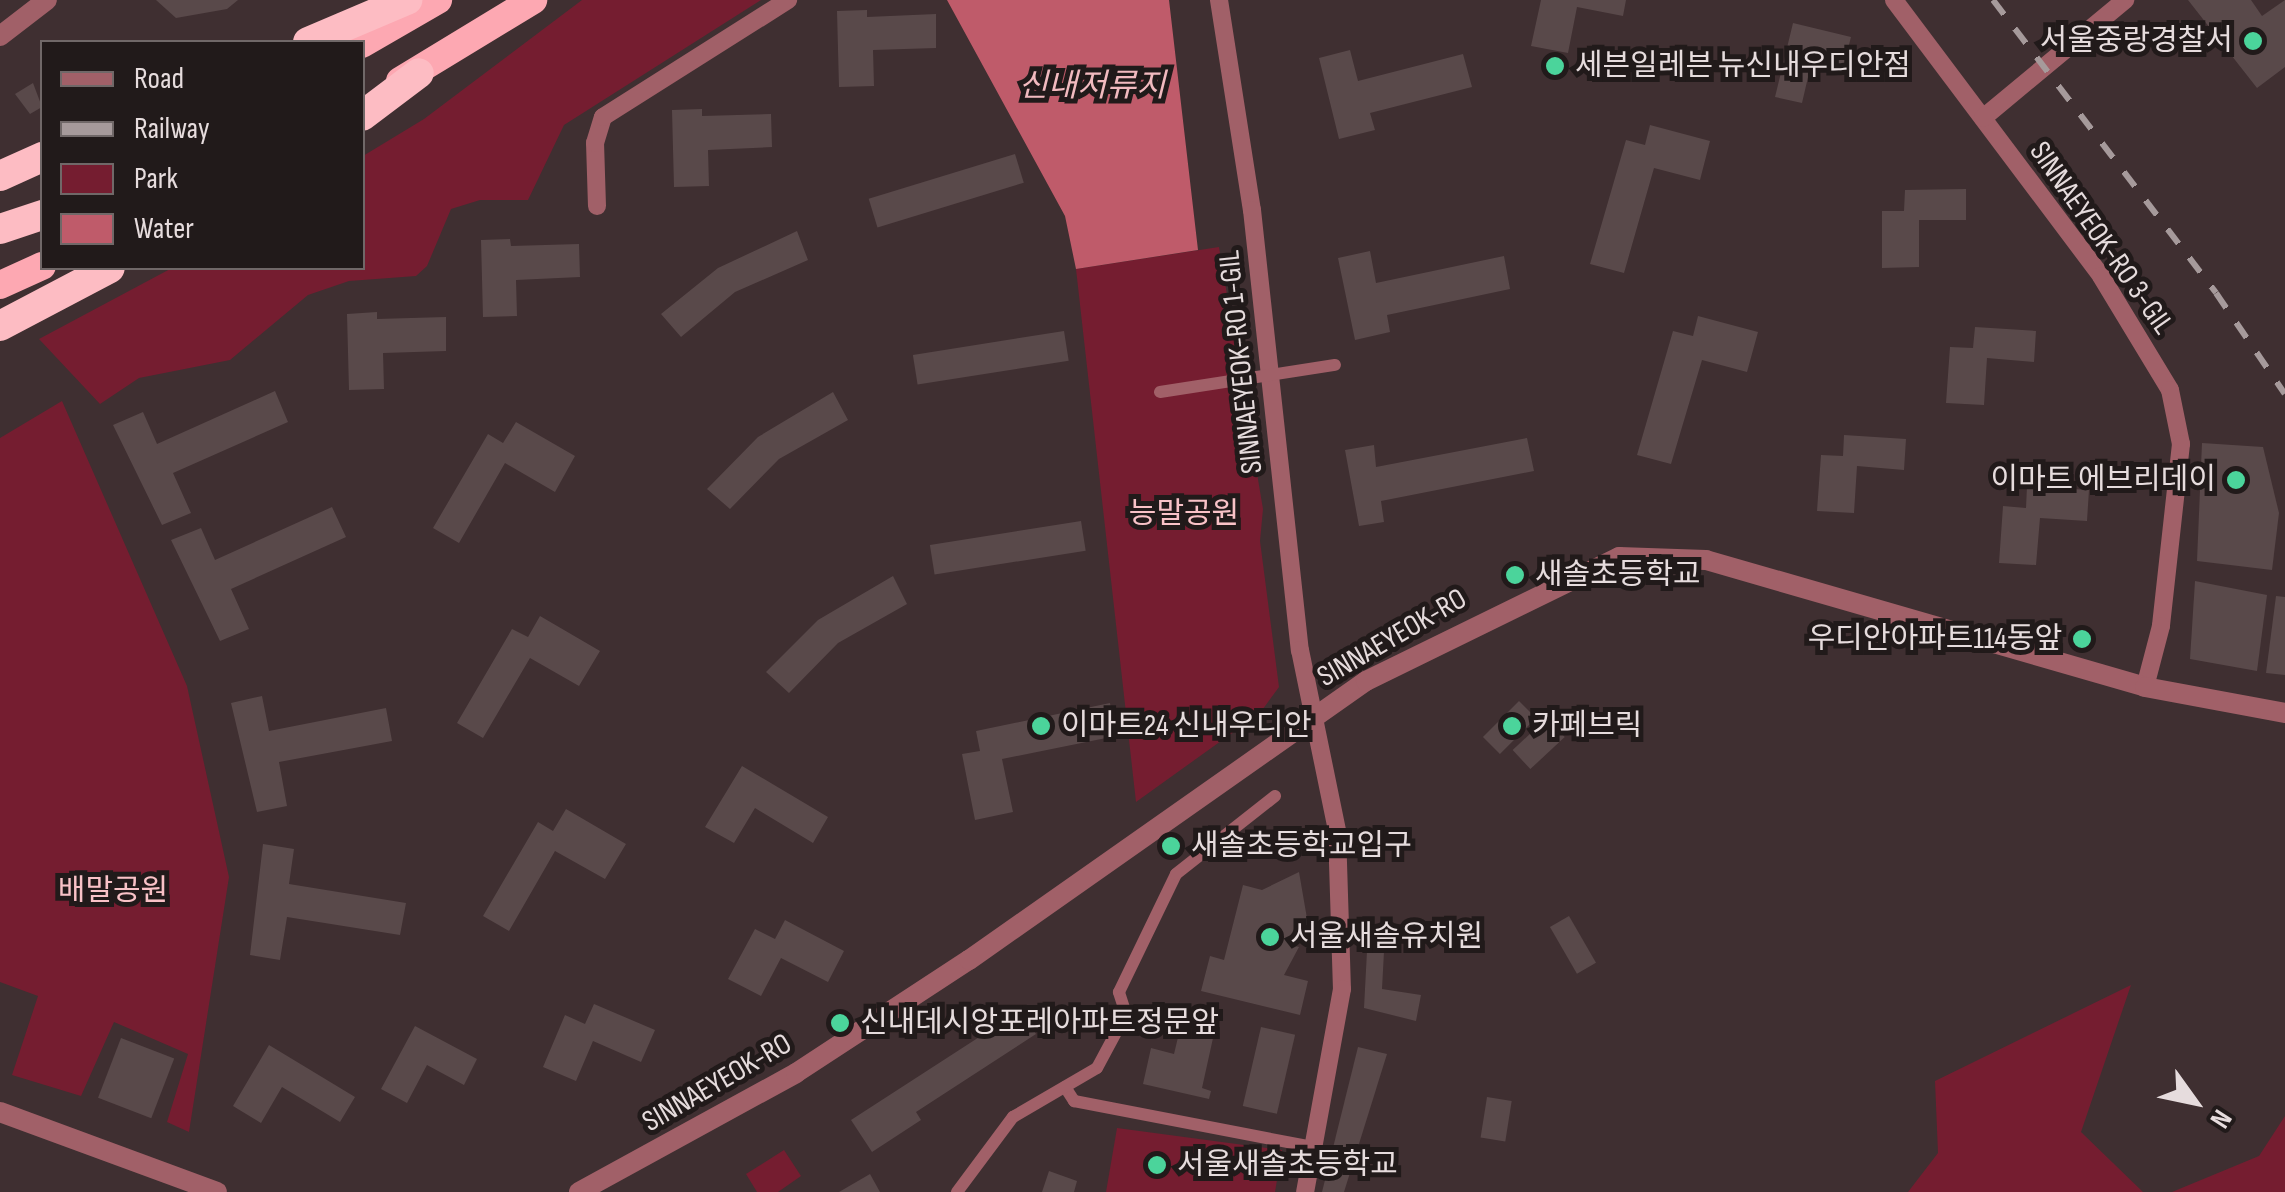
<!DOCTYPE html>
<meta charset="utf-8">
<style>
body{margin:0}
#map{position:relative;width:2285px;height:1192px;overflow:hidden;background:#3f2f31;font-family:"Sofia Sans Condensed","Noto Sans KR",sans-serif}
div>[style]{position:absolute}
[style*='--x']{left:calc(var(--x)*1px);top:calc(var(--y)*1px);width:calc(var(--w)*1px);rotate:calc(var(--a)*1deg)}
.green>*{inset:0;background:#751d30}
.water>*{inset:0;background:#bf5b6a}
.building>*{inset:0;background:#59494a;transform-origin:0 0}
.pedestrian>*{height:12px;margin:-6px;padding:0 6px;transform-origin:6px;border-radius:6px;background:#a16068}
.minor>*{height:18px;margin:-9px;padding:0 9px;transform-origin:9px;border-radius:9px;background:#a16068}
.tertiary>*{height:20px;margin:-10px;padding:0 10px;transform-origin:10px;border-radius:10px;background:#a16068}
.trunk>*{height:28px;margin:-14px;padding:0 14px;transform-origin:14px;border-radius:14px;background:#fda8b2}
.motorway>*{height:30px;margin:-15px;padding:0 15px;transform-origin:15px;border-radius:15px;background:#fdbcc3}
.rail>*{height:6px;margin-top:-3px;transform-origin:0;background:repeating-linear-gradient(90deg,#a69a9b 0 18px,transparent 0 36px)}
.pedestrian-bridge>*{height:12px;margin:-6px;padding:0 6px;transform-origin:6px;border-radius:6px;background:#a16068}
.dots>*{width:28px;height:28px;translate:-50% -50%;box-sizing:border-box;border:5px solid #211a1a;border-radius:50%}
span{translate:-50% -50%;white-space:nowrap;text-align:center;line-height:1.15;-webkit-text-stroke:10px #211a1a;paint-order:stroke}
.poi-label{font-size:30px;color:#e6dcdd}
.right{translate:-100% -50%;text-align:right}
.left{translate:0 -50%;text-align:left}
.street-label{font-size:30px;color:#e6dcdd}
.park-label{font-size:30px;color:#f9c2c7}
.water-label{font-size:32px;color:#f1babf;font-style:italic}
.legend{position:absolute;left:40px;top:40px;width:325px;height:230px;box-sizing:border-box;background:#211a1a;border:2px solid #706868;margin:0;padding:12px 18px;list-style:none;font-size:30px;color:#e6dcdd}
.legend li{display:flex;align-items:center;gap:20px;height:50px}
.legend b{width:50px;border:2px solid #706868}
.north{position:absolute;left:2145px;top:1052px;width:100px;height:100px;-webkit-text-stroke:8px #211a1a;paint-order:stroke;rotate:123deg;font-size:28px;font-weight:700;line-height:40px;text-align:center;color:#e6dcdd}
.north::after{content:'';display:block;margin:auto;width:35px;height:45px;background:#e6dcdd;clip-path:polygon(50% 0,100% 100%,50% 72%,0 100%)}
</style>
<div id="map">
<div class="green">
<div style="clip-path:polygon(582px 0,761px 0,564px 125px,528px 200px,480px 200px,451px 209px,427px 266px,416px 276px,349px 281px,308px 295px,230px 360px,139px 378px,100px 404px,39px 339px,172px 268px,362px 268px,363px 156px,424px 119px)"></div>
<div style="clip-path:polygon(1219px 247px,1263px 509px,1260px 541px,1279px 687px,1260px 713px,1136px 802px,1076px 269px)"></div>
<div style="clip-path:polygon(62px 401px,187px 686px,229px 877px,189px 1132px,167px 1122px,188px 1054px,114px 1022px,81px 1096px,12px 1075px,38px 996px,0 982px,0 438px)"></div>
<div style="clip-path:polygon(2131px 985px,2081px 1132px,2143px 1192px,1908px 1192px,1938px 1153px,1935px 1081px)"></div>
<div style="clip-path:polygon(2285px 1116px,2285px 1192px,2172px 1192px,2259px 1156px)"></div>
<div style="clip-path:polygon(1117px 1128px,1282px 1150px,1275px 1192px,1106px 1192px)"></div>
<div style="clip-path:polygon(784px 1150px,801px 1176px,778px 1192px,757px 1192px,746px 1174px)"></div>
</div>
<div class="water">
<div style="clip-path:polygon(947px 0,1169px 0,1198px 250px,1076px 269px,1065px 216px)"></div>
</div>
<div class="building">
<div style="clip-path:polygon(156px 0,238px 0,227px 9px,176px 18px)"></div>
<div style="clip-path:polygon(1541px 0,1626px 0,1623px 16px,1577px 7px,1568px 53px,1531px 46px)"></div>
<div style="clip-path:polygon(2188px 0,2251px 0,2262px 16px,2285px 0,2285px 67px,2257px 88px)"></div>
<div style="clip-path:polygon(867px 10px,867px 17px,936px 14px,936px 48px,873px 50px,874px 86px,839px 87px,837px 11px)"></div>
<div style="clip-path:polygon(1793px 23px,1851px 37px,1843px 68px,1812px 60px,1802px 103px,1775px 97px)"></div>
<div style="clip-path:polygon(1350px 50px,1358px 81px,1463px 54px,1472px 87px,1370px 113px,1375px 130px,1339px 139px,1319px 58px)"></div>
<div style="clip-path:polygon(33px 83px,42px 107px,30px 114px,15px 94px)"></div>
<div style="clip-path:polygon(702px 109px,702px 116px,771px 114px,772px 147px,708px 150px,709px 186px,674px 187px,672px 110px)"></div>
<div style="clip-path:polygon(1650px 125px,1710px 141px,1700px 180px,1654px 168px,1624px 273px,1590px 264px,1626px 140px,1645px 145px)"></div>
<div style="left:1015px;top:154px;width:30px;height:153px;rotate:73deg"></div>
<div style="clip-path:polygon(1966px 189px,1966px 220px,1919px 220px,1919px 267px,1882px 268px,1882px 211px,1904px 211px,1905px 190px)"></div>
<div style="clip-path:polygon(797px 231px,808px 260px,735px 292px,681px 337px,661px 314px,718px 268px)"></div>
<div style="clip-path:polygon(510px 239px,511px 246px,579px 244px,580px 277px,516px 280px,517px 316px,483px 317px,481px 240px)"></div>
<div style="clip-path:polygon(1370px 251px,1376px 283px,1504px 256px,1510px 289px,1387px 315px,1390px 332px,1355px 340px,1338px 258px)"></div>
<div style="clip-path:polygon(377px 312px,377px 319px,446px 317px,446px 351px,383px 353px,384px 389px,349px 390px,347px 314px)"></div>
<div style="clip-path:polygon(1698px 316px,1758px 332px,1747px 372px,1702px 360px,1671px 464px,1637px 455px,1673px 331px,1693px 336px)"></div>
<div style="clip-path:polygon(1975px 327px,2036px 331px,2034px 362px,1987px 358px,1984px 405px,1946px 403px,1950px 347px,1973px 348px)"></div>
<div style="left:1064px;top:331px;width:30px;height:153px;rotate:81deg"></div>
<div style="clip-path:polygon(275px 391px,288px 422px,173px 473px,191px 513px,162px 525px,113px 425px,143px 412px,157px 444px)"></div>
<div style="clip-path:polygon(833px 392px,848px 420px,779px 459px,730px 509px,707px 489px,758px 437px)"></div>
<div style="clip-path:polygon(516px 422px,575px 456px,555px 492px,505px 463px,459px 543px,433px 528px,488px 434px,503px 443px)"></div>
<div style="clip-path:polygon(1844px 435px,1906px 439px,1904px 470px,1857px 466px,1854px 513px,1817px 511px,1821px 455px,1843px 456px)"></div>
<div style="clip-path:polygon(1527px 438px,1534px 471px,1381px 501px,1384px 522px,1359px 526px,1345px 450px,1374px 445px,1376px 467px)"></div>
<div style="clip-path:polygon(2202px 443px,2263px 447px,2279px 513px,2272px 570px,2197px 561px)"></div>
<div style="clip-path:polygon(2027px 486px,2089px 490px,2087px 521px,2040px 518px,2036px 565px,1999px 563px,2003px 506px,2026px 508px)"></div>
<div style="clip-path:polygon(332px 507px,346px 537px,231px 589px,249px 629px,220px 641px,171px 540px,201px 528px,215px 560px)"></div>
<div style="left:1081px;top:521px;width:30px;height:153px;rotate:81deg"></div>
<div style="clip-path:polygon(893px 576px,907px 604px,838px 643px,789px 693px,766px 672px,818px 620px)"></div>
<div style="clip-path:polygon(2195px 581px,2267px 595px,2257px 671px,2190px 659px)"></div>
<div style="clip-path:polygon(2276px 596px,2285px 597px,2285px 675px,2266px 673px)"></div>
<div style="clip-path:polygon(540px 616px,600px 651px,579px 686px,530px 658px,483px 738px,457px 723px,512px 629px,528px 637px)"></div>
<div style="clip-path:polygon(262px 696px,269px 731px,386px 708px,392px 741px,279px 762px,287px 806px,257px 812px,231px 703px)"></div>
<div style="left:1519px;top:701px;width:24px;height:51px;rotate:45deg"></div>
<div style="clip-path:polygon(1110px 703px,1116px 736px,1002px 759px,1013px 812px,975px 820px,962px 754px,980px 751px,976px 731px)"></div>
<div style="left:1547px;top:718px;width:26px;height:47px;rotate:47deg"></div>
<div style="clip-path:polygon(742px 766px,828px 817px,813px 843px,755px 808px,734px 843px,705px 827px)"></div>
<div style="clip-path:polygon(566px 809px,626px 844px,605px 879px,555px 851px,509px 931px,483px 916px,538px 822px,553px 831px)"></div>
<div style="clip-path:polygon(263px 844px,294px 849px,289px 884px,406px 903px,400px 935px,287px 917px,280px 960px,250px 955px)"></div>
<div style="clip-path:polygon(1299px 872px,1309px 930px,1296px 927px,1291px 945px,1299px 947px,1284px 975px,1308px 981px,1300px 1015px,1201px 991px,1210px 956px,1224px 960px,1243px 885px,1262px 890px)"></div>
<div style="left:1569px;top:916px;width:54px;height:22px;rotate:60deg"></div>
<div style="clip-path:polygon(785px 920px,844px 951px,828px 982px,781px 958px,761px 996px,728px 979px,755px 929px,775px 939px)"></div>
<div style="clip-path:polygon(1368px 932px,1385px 933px,1382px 989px,1421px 995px,1416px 1021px,1364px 1008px)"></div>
<div style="clip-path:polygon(594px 1004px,655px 1030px,641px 1062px,593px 1041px,576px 1081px,543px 1067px,565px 1015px,585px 1024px)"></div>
<div style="clip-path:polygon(1021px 1010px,1036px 1034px,916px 1112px,921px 1120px,872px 1152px,851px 1120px)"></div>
<div style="clip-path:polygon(1184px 1012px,1217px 1020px,1202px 1088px,1211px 1091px,1209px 1099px,1143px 1084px,1151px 1048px,1174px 1054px)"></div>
<div style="clip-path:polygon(415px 1026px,477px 1059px,464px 1085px,427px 1065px,407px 1103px,381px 1089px)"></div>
<div style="left:1261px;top:1027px;width:35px;height:81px;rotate:13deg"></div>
<div style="left:121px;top:1038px;width:57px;height:64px;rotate:21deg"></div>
<div style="clip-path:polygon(269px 1045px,355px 1097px,340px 1122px,282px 1087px,261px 1123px,233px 1106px)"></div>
<div style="clip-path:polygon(1358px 1047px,1387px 1054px,1344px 1192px,1322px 1192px)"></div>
<div style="left:1487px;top:1097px;width:25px;height:41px;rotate:9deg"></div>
<div style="clip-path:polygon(1049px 1171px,1077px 1181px,1074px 1192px,1042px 1192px)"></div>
<div style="clip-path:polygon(870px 1174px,880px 1192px,839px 1192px)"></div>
</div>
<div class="pedestrian">
<div style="--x:1065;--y:1087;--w:17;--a:57"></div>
<div style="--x:1074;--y:1101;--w:243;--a:10.9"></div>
<div style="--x:957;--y:1192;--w:94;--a:-53.3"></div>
<div style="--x:1013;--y:1117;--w:97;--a:-30.3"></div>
<div style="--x:1097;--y:1068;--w:61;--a:-61.8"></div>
<div style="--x:1126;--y:1014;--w:23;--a:-108"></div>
<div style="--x:1119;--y:992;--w:131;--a:-64.2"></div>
<div style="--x:1176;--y:874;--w:126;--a:-38.2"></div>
</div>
<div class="minor">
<div style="--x:1219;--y:0;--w:213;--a:81.1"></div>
<div style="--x:1252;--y:210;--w:443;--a:83.8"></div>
<div style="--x:1300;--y:650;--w:185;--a:78.4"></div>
<div style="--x:1337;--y:831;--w:158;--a:88.2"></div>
<div style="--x:1342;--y:989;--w:206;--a:100.3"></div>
<div style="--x:1894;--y:0;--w:345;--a:53.1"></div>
<div style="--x:2101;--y:276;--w:133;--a:58.8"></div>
<div style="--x:2170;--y:390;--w:55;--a:78.5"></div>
<div style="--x:2181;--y:444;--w:183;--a:96.3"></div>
<div style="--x:2161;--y:626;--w:63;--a:104.7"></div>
<div style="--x:1983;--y:118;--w:185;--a:-39.7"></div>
<div style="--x:597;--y:206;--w:63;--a:-91.8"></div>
<div style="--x:595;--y:143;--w:27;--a:-73"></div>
<div style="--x:603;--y:117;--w:219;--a:-32.3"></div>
</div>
<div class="tertiary">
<div style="--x:0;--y:36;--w:59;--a:-37.5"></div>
<div style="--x:0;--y:1112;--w:231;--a:20.2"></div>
<div style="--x:579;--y:1192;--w:247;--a:-28.7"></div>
<div style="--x:796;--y:1073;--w:207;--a:-33.2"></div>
<div style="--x:969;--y:960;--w:485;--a:-35.1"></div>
<div style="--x:1366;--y:681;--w:282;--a:-26.1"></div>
<div style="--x:1619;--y:557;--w:87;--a:2"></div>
<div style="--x:1706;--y:560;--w:457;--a:16.1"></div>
<div style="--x:2145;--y:687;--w:142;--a:10.5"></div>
</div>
<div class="trunk">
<div style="--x:362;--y:44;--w:88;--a:-30.1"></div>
<div style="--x:400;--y:81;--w:156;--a:-31.3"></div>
<div style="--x:0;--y:285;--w:46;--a:-24.3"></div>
</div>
<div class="motorway">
<div style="--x:308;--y:42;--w:108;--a:-23"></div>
<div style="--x:362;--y:116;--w:71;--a:-37"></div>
<div style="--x:0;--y:176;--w:46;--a:-24.3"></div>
<div style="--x:0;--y:229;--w:44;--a:-18.4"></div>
<div style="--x:0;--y:326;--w:124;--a:-27.8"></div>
</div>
<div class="rail">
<div style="--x:1993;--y:0;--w:368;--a:52.7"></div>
<div style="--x:2216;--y:293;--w:122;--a:55.7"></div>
</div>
<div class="pedestrian-bridge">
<div style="--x:1160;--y:392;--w:177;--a:-8.8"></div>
</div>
<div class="dots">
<div style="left:2253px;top:41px;background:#4bd49b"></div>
<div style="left:1555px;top:66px;background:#4bd49b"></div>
<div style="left:2236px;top:480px;background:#4bd49b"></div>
<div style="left:1515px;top:575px;background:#4bd49b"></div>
<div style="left:2082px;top:639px;background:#4bd49b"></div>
<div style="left:1041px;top:726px;background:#4bd49b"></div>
<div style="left:1512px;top:726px;background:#4bd49b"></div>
<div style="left:1171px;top:846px;background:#4bd49b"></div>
<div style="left:1270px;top:937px;background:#4bd49b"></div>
<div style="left:840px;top:1023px;background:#4bd49b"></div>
<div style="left:1157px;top:1165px;background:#4bd49b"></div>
</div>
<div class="poi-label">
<span class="right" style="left:2233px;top:41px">서울중랑경찰서</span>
<span class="left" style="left:1575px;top:66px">세븐일레븐 뉴신내우디안점</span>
<span class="right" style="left:2216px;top:480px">이마트 에브리데이</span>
<span class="left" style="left:1535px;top:575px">새솔초등학교</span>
<span class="right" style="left:2062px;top:639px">우디안아파트114동앞</span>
<span class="left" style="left:1061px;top:726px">이마트24 신내우디안</span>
<span class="left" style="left:1532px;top:726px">카페브릭</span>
<span class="left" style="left:1191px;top:846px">새솔초등학교입구</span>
<span class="left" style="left:1290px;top:937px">서울새솔유치원</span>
<span class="left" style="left:860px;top:1023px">신내데시앙포레아파트정문앞</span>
<span class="left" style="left:1177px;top:1165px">서울새솔초등학교</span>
</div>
<div class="street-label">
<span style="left:2101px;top:238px;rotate:55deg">SINNAEYEOK-RO 3-GIL</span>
<span style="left:1241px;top:362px;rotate:-96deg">SINNAEYEOK-RO 1-GIL</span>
<span style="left:1392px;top:638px;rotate:-30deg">SINNAEYEOK-RO</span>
<span style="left:717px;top:1083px;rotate:-30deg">SINNAEYEOK-RO</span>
</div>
<div class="park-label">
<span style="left:1184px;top:514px">능말공원</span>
<span style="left:113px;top:891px">배말공원</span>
</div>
<div class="water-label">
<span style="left:1092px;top:87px">신내저류지</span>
</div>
<ul class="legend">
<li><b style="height:12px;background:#a16068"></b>Road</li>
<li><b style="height:12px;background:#a69a9b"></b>Railway</li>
<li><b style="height:28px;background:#751d30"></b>Park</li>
<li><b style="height:28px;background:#bf5b6a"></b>Water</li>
</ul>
<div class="north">N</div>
</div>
